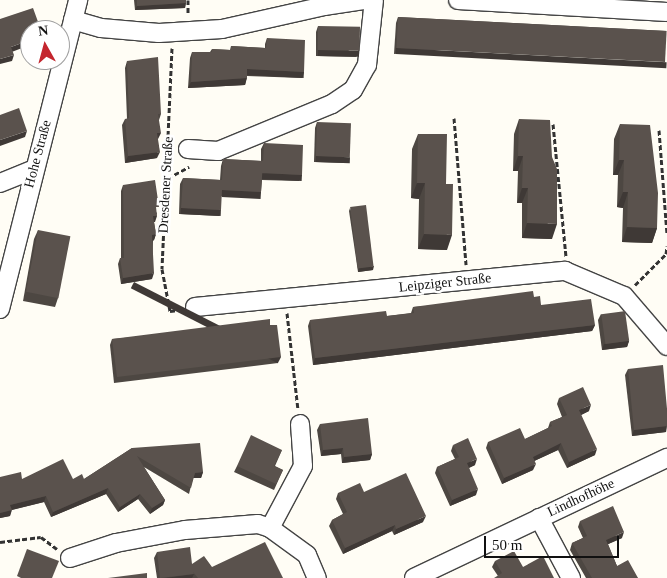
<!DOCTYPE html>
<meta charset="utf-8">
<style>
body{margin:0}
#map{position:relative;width:667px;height:578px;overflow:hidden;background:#fffdf5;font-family:Georgia,serif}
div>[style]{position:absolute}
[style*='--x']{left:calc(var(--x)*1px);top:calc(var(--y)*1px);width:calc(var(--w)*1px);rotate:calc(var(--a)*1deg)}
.path>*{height:3px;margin-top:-1.5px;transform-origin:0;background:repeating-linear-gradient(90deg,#333 0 5px,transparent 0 7.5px)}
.roads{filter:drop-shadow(1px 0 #444) drop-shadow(-1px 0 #444) drop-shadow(0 1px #444) drop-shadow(0 -1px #444)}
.minor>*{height:18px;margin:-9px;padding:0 9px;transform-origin:9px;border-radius:9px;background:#fff}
.wall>*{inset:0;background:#4d4742}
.shaded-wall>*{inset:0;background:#3f3936;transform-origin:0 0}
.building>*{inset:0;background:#5a524d;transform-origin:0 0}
span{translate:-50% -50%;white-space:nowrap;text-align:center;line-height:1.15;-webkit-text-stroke:5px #fff;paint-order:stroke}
.street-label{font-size:14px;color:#111}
.north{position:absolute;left:20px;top:20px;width:50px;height:50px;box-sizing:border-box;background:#fff;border:1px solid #a0a0a0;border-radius:50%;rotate:353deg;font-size:14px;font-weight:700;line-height:20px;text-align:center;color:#111}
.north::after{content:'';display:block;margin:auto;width:18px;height:22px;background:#c4262e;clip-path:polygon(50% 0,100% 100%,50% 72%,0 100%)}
.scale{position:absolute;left:484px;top:536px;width:135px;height:22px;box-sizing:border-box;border:2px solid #111;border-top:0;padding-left:6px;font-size:15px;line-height:18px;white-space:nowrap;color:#111;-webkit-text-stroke:4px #fff;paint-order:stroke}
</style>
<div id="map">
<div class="path">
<div style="--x:188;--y:0;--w:14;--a:90"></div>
<div style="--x:172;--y:48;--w:221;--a:92.6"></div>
<div style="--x:162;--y:269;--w:43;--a:79.2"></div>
<div style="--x:170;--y:311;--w:9;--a:-6"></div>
<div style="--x:454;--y:118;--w:147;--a:85.3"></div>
<div style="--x:553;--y:124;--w:133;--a:84.4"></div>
<div style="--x:659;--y:130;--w:103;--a:85.6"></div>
<div style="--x:168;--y:178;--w:24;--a:-28"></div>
<div style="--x:635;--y:285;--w:44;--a:-45"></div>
<div style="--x:666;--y:254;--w:8;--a:-83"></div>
<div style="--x:287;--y:313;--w:97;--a:83.5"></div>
<div style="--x:0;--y:542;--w:41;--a:-7"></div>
<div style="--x:41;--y:537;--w:20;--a:37"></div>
</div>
<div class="roads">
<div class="minor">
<div style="--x:458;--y:0;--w:209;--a:3.3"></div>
<div style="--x:73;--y:20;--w:29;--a:16"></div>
<div style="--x:101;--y:28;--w:58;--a:4.9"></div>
<div style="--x:159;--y:33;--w:63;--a:-3.6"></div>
<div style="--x:222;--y:29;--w:105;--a:-12.7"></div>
<div style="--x:324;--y:6;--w:40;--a:-8.5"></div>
<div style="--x:188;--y:149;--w:30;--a:4"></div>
<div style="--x:218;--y:151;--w:123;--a:-22.4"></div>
<div style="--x:332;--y:104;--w:25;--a:-34"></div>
<div style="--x:353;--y:90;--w:29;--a:-61"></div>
<div style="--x:367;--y:65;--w:65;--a:-83.9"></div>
<div style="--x:0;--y:183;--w:35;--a:-22"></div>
<div style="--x:195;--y:307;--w:372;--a:-5.6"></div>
<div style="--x:565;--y:271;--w:64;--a:23"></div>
<div style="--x:624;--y:296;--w:66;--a:49.3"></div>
<div style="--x:0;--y:309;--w:319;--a:-75.8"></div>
<div style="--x:539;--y:518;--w:68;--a:61.9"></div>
<div style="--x:270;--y:528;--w:70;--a:-62"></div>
<div style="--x:303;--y:466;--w:42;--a:-94.1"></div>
<div style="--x:70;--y:558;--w:48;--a:-18.1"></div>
<div style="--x:116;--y:543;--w:70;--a:-10.7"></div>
<div style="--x:185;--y:530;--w:73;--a:-4.7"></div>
<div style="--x:258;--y:524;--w:13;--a:18"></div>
<div style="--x:270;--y:528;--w:46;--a:36.1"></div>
<div style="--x:307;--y:555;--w:25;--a:67"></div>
<div style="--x:414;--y:578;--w:280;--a:-25.4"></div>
</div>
</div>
<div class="wall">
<div style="clip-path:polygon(134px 0,186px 0,185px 8px,135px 10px)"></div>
<div style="clip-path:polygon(398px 17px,667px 31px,394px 54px,396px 23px)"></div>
<div style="clip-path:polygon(318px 26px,357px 57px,316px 56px,316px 32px)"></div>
<div style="clip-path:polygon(267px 38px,304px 72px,302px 78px,247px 76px,245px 85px,188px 88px,190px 58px,192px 52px,210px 52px,212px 49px,230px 50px,231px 46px,265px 48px,265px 44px)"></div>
<div style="clip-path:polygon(127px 61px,161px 114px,159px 120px,157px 158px,125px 163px,122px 125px,125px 119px,127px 119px,125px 68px)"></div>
<div style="clip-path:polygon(519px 119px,552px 239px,522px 238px,522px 203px,517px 203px,518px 171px,513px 171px,514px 134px)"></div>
<div style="clip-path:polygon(317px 122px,347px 163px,314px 162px,315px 128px)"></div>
<div style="clip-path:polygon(620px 124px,657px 228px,652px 243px,622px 242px,623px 208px,617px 207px,618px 175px,613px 175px,614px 139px)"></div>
<div style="clip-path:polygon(418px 134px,446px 184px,447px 250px,418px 249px,419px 199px,411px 198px,412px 149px)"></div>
<div style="clip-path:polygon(264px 143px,302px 175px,299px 181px,262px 180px,261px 192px,259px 198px,221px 196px,219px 216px,179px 214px,180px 184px,183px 178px,220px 180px,221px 166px,223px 159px,261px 161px,261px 149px)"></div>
<div style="clip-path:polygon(123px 185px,157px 213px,154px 222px,156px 234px,154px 240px,153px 241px,152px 279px,121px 284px,118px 264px,120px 258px,121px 258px,121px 191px)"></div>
<div style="clip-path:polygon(350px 208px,373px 270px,358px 272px,349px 211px)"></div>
<div style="clip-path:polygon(38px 230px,58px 298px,55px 307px,23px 301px,34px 239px)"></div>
<div style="clip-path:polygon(534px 297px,541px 305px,595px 325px,592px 331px,313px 365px,308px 326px,310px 320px,387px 316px,411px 313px,413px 307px)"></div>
<div style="clip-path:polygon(601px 314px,629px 341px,627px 347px,602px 350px,598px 320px)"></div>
<div style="clip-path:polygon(270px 325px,278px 363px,114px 383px,110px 345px,112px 339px)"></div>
<div style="clip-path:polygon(628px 369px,667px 409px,666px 432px,632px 436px,625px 375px)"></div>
<div style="clip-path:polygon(559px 398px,589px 411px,581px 415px,595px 455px,567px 468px,558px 450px,534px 461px,533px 470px,502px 484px,486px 448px,488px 442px,525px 439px,548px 428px,550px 422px,562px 417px,557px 404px)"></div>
<div style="clip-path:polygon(320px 424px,372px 454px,370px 460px,342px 463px,341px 454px,321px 456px,317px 430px)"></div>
<div style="clip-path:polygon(453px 445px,475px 465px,469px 468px,476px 495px,450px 506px,435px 473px,437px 467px,455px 459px,451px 451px)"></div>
<div style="clip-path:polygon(132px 448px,203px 472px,201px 478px,193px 478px,189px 494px,144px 467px,165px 500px,163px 505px,150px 514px,138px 499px,118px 512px,106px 494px,51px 517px,44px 502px,11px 510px,10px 516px,0 518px,0 477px,22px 479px,84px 479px)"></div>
<div style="clip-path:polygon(282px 450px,275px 466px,283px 470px,274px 490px,234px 472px,237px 466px)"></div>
<div style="clip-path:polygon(364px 492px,423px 522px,394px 535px,392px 531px,343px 554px,329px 526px,332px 520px,343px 514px,336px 499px,338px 493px)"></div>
<div style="clip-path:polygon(580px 521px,622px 538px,608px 544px,617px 566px,638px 578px,586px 578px,570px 550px,572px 543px,583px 538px,578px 527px)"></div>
<div style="clip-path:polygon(157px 552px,192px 564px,283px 578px,157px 578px,154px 558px)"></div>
<div style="clip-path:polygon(495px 561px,523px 567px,498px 576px,492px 567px)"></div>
</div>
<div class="shaded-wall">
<div style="clip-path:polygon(186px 3px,185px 8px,135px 10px,137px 6px)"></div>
<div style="clip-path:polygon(30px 40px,30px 45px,9px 53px,11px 47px)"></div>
<div style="left:396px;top:48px;width:271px;height:6px;rotate:3deg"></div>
<div style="left:318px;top:50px;width:41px;height:6px;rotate:1deg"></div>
<div style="clip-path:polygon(14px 55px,12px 61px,0 64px,0 59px)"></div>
<div style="left:247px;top:69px;width:57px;height:6px;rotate:3deg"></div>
<div style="clip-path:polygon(247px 78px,245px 85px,188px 88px,191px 82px)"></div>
<div style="clip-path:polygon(27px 131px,25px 137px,0 146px,0 140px)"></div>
<div style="clip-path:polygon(157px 133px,161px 133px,158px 139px,155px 140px)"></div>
<div style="clip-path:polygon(160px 152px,157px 158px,125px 163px,128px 156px)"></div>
<div style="left:316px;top:156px;width:34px;height:6px;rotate:2deg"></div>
<div style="clip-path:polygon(518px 156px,523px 156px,518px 171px,513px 171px)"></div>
<div style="clip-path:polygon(619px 160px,624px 160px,618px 175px,613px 175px)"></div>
<div style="left:262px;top:173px;width:40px;height:6px;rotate:3deg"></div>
<div style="clip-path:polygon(417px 183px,425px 183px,419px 199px,411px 198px)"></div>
<div style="clip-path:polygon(522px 188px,528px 188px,522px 203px,517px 203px)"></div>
<div style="left:222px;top:190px;width:39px;height:7px;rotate:3deg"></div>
<div style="clip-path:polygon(623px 192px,628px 192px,623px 208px,617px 207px)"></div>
<div style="left:181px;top:208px;width:40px;height:6px;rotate:3deg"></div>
<div style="clip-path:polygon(153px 216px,157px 216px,155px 222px,151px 222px)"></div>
<div style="clip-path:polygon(527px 223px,557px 224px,552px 239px,522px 238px)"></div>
<div style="clip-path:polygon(627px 227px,657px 228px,652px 243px,622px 242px)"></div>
<div style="clip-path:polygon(156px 234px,154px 240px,150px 241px,152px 235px)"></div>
<div style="clip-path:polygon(424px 234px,452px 235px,447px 250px,418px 249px)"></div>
<div style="clip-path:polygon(374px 266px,373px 270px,358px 272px,359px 268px)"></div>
<div style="clip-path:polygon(154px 273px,152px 279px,121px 284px,123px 278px)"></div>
<div style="clip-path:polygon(595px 325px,592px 331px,313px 365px,315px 358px)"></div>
<div style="clip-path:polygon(629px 341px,627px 347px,602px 350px,604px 344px)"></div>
<div style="left:281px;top:357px;width:7px;height:165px;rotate:117deg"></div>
<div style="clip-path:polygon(591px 405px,589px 411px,577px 417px,579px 410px)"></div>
<div style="clip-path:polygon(667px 426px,666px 432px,632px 436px,634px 430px)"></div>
<div style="clip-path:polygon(561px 443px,558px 450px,530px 463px,533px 457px)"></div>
<div style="clip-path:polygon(343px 448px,341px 454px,321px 456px,323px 450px)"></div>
<div style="clip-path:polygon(597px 449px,595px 455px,567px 468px,569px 462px)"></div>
<div style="clip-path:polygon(372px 454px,370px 460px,342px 463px,344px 457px)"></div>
<div style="clip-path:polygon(477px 459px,475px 465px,464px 470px,467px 463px)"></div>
<div style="clip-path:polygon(536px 464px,533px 470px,502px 484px,504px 478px)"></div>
<div style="clip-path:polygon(203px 472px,201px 478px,193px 478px,195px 473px)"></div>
<div style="clip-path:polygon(108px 488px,106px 494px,51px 517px,53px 512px)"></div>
<div style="clip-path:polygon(478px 489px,476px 495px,450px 506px,452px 500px)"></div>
<div style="clip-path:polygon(140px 494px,138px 499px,118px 512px,120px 507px)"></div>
<div style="clip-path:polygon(46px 496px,44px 502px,8px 511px,10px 505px)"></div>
<div style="clip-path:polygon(165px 500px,163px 505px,150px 514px,152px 508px)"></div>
<div style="clip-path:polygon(12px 510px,10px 516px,0 518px,0 513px)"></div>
<div style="clip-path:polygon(426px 516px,423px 522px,394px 535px,396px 529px)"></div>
<div style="clip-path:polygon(395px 525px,392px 531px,343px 554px,345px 548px)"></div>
<div style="clip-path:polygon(624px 532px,622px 538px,604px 546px,606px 540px)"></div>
<div style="clip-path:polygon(194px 574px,192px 578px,165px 578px)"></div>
</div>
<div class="building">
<div style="clip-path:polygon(137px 0,186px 0,186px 3px,137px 6px)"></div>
<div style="clip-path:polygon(33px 8px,41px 30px,30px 30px,30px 40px,11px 47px,14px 55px,0 59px,0 19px)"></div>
<div style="left:398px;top:17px;width:269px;height:31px;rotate:3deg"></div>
<div style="left:318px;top:26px;width:42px;height:24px;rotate:1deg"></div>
<div style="clip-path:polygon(267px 38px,305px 40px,304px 72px,247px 69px,247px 78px,191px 82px,192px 52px,212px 52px,212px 49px,231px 50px,231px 46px,266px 48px)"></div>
<div style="clip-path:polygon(158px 57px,161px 114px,158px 114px,161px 133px,157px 133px,160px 152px,128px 156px,125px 119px,129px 118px,127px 61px)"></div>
<div style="clip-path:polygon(19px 108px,27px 131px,0 140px,0 115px)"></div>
<div style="clip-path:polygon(519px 119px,550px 120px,552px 157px,557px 169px,557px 224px,527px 223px,528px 188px,522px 188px,523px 156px,518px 156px)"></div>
<div style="left:317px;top:122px;width:34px;height:34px;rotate:2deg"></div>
<div style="clip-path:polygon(620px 124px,650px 125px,658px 193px,657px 228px,627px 227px,628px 192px,623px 192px,624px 160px,619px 160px)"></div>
<div style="clip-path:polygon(418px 134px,447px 134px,446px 184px,453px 184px,452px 235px,424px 234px,425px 183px,417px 183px)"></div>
<div style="clip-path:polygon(264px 143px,303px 145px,302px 175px,262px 173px,263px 162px,261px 192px,222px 190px,221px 210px,181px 208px,183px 178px,222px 180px,223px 159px,263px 161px)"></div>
<div style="clip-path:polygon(155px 180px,159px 207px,156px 207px,157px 216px,153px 216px,156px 234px,152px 235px,154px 273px,123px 278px,120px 258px,124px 258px,123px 185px)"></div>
<div style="left:366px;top:205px;width:62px;height:16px;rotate:83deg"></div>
<div style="left:38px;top:230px;width:33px;height:63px;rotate:11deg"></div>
<div style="clip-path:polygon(533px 291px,534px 297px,540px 296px,541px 305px,591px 299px,595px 325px,315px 358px,310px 320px,386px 311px,387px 316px,414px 313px,413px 307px)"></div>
<div style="left:625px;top:311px;width:30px;height:24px;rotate:82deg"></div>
<div style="clip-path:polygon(270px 319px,270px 325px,277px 325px,281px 357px,117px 377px,112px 339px)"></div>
<div style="clip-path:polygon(663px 365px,667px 409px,667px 426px,634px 430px,628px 369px)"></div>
<div style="clip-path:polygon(583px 387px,591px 405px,579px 410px,597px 449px,569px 462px,561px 443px,533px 457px,536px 464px,504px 478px,488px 442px,520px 428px,525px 439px,552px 426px,550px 422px,567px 415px,559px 398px)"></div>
<div style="clip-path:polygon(368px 418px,372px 454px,344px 457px,343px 448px,323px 450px,320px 424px)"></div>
<div style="clip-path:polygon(251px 435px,282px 450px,274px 466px,283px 470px,276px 484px,237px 466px)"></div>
<div style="clip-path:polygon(468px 438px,477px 459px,467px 463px,478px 489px,452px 500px,437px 467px,459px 457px,453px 445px)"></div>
<div style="clip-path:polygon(200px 443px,203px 472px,195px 473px,191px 488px,137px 456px,165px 500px,152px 508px,140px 494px,120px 507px,108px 488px,53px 512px,46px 496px,10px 505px,12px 510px,0 513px,0 477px,21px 472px,22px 479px,63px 459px,73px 479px,82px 474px,84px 479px,132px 448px)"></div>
<div style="clip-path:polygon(406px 473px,426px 516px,396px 529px,395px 525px,345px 548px,332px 520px,347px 512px,338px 493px,360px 483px,364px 492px)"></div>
<div style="clip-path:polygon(613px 506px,624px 532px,606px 540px,617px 566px,628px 560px,638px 578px,592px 578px,572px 543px,587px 536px,580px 521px)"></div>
<div style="clip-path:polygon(265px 542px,283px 578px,198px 578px,193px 572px,194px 574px,160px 578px,157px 552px,190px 547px,192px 564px,204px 556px,212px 567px)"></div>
<div style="clip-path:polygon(27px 549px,59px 561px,52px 578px,21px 578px,17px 576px)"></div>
<div style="clip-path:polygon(514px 551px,523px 567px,543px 556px,554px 578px,494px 578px,502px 573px,495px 561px)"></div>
<div style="clip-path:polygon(147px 573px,147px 578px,108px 578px)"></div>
</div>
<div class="street-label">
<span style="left:38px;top:154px;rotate:-75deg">Hohe Straße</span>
<span style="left:166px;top:185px;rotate:-87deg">Dresdener Straße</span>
<span style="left:445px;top:283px;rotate:-6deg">Leipziger Straße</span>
<span style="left:581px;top:498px;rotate:-25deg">Lindhofhöhe</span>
</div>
<div class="north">N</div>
<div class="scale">50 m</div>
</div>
